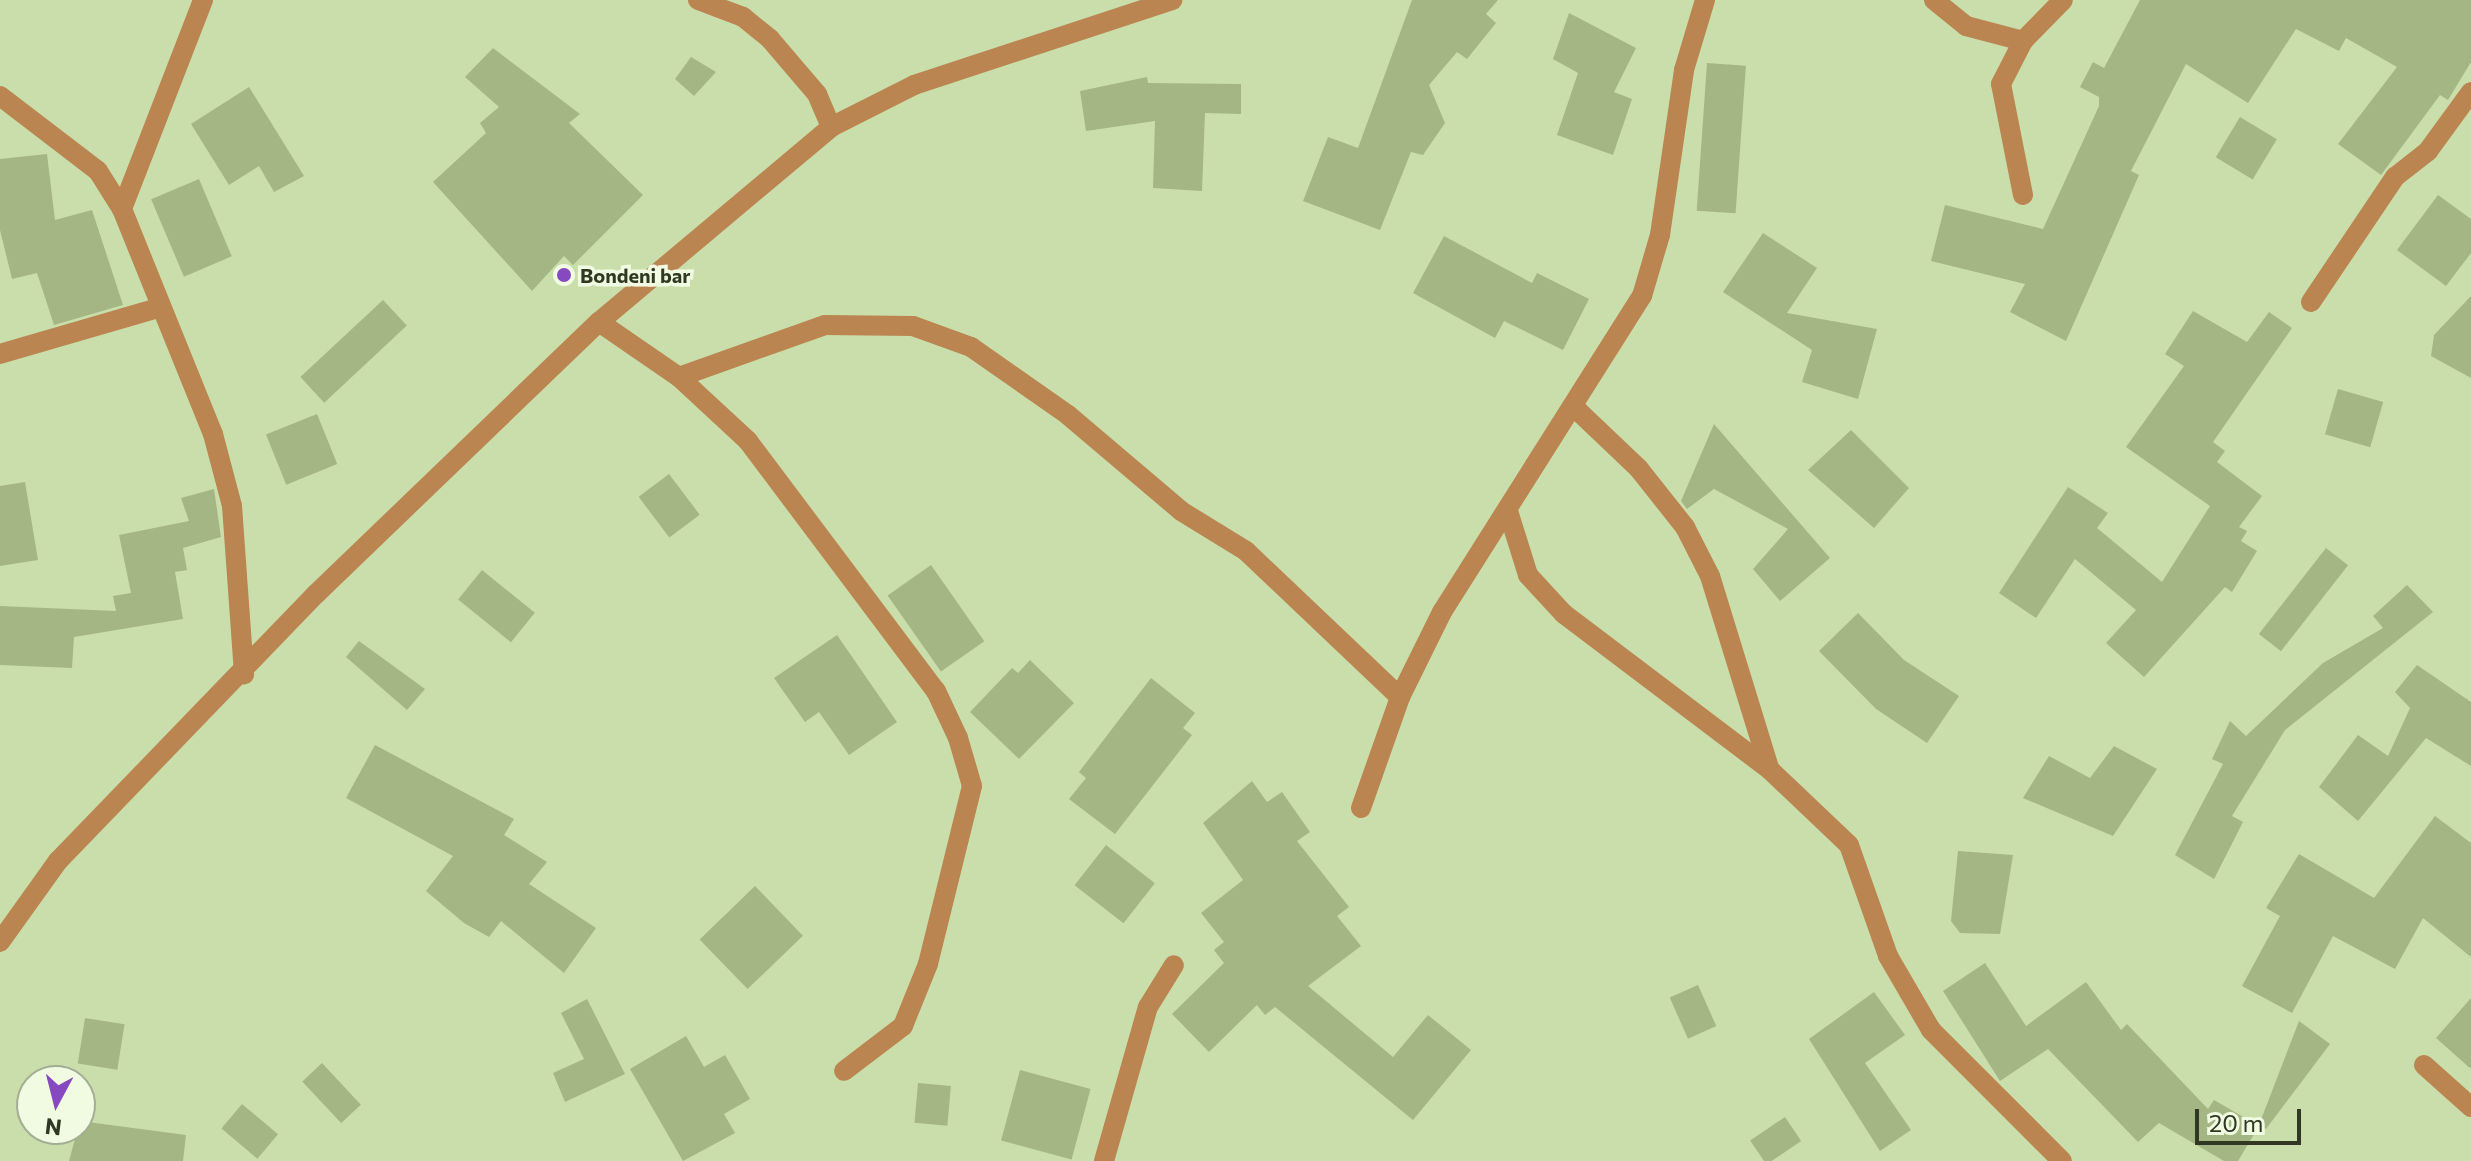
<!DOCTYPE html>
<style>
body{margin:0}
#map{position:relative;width:2471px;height:1161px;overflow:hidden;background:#cadeab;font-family:Commissioner,sans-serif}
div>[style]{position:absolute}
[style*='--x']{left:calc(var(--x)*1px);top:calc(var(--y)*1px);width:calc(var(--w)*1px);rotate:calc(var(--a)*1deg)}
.building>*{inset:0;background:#a3b684;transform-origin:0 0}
.minor>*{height:20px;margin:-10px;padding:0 10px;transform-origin:10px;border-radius:10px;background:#ba8550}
.dots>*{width:22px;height:22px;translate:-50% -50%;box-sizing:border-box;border:4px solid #f0fbe1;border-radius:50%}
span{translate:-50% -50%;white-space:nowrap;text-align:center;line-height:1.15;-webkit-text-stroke:7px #f0fbe1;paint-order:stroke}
.poi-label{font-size:20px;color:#303824;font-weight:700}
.left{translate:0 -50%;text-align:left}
.north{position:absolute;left:16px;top:1065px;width:80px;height:80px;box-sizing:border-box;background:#f0fbe1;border:2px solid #a3ad95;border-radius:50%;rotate:187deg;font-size:22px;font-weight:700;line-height:32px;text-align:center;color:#303824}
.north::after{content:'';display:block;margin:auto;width:28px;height:36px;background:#8749bf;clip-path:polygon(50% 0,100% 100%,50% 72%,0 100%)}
.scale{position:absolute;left:2195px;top:1109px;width:106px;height:36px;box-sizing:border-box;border:4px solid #303824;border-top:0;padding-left:10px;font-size:24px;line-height:28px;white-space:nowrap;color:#303824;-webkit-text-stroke:6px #f0fbe1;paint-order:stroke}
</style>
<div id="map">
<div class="building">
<div style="clip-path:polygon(1412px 0,1498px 0,1486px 14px,1496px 23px,1467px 59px,1457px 52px,1429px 85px,1445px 123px,1423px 155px,1411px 152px,1380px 230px,1303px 201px,1328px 137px,1358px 148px)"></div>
<div style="clip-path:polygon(2140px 0,2471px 0,2471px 62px,2448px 100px,2440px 95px,2381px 175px,2338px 144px,2397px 67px,2346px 38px,2339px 51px,2296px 29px,2248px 103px,2186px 64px,2131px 171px,2139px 175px,2066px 341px,2010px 312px,2025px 284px,1931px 261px,1945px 205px,2043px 229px,2099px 106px,2099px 97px,2080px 87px,2093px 62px,2104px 68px)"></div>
<div style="clip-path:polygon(1569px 13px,1636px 48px,1614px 92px,1632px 99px,1613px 155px,1557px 135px,1578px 73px,1553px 59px)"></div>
<div style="clip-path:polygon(493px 48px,580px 114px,569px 123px,643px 195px,573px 265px,564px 256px,532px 291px,433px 182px,486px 133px,480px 123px,499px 107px,465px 77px)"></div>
<div style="clip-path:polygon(691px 57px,716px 72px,694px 96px,675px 79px)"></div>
<div style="left:1707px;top:63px;width:39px;height:148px;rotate:4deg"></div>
<div style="clip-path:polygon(1147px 77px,1148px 83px,1241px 84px,1241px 114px,1205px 113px,1202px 191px,1153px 188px,1155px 121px,1086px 131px,1080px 91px)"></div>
<div style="clip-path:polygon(249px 87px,304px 176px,274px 192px,259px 166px,229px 185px,191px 124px)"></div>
<div style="left:2240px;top:117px;width:43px;height:47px;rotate:31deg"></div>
<div style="clip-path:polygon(47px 154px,55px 220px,92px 210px,123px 305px,54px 325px,37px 273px,12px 279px,0 230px,0 159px)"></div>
<div style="left:199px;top:179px;width:84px;height:52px;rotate:67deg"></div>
<div style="clip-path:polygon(2438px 195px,2471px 219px,2471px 253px,2446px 286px,2397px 250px)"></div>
<div style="clip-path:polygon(1763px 233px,1817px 268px,1787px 313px,1877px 329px,1858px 399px,1802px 382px,1812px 350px,1723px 292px)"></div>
<div style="clip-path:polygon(1444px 236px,1532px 283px,1537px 273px,1589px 299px,1563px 350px,1504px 321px,1495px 338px,1413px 293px)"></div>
<div style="clip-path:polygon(2471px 296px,2471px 378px,2431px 356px,2434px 335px)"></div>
<div style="left:383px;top:300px;width:35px;height:113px;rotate:47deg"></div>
<div style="clip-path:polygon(2193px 311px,2247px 342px,2269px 312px,2292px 328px,2213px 442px,2225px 451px,2217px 462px,2262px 496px,2239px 527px,2247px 531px,2241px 541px,2257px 551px,2232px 592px,2225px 587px,2144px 677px,2106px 643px,2136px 610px,2075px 559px,2036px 618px,1999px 593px,2068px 487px,2108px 513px,2097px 528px,2162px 582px,2210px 506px,2126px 447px,2184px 366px,2165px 354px)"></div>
<div style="left:2338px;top:389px;width:47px;height:47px;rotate:16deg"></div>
<div style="left:317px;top:414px;width:54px;height:55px;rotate:68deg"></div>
<div style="clip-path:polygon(1714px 424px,1830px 558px,1780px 601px,1753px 569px,1788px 529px,1714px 489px,1687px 509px,1681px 501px)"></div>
<div style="clip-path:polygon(1851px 430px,1909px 488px,1874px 528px,1808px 470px)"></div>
<div style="left:669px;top:474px;width:51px;height:38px;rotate:53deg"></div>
<div style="clip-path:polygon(25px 482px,38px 560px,0 566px,0 486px)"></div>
<div style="clip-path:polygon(214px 489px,221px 537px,183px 548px,187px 570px,175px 572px,183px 619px,74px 637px,72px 668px,0 665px,0 606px,116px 611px,113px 596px,131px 593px,119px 535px,189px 521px,181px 498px)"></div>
<div style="left:2326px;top:548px;width:28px;height:109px;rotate:38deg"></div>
<div style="left:931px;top:565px;width:93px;height:53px;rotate:55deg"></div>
<div style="left:482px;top:570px;width:68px;height:38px;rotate:39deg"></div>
<div style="clip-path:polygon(2407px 585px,2433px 612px,2285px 730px,2232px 816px,2243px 822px,2214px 879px,2175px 855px,2223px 764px,2212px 759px,2230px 721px,2246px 736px,2323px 663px,2383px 628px,2373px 616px)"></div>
<div style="clip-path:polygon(1858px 613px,1904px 660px,1959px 696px,1927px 743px,1876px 709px,1819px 651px)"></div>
<div style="clip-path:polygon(837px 635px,897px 722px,849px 755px,819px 712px,805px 722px,774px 678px)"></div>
<div style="clip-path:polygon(359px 641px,425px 689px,407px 710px,346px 657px)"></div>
<div style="clip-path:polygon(1030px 660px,1074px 703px,1019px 759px,970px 712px,1012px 668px,1018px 673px)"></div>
<div style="clip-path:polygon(2417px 665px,2471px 702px,2471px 766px,2426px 738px,2358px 821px,2319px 787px,2358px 735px,2388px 756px,2410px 708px,2395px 692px)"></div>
<div style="clip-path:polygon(1151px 678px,1195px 713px,1183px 728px,1192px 735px,1115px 834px,1069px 799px,1086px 778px,1079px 772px)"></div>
<div style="clip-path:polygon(375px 745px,514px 819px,504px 835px,547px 862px,529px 884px,596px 928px,564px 973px,501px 921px,489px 937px,464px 923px,426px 891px,453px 856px,346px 798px)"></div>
<div style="clip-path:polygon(2114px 746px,2157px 769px,2113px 836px,2023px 798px,2049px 756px,2090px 778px)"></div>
<div style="clip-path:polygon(1252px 781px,1267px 802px,1282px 792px,1310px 832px,1297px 841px,1349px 907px,1337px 916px,1361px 946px,1308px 986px,1393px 1057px,1428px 1015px,1471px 1050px,1413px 1120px,1275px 1007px,1265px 1015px,1257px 1005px,1209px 1052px,1172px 1014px,1224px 963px,1214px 950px,1224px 942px,1201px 913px,1243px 880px,1203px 823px)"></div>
<div style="clip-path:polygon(2435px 816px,2471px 843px,2471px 957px,2423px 918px,2395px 969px,2333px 936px,2292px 1013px,2242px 986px,2280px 916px,2266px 908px,2299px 854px,2374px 898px)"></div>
<div style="left:1106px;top:845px;width:62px;height:51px;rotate:38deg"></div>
<div style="clip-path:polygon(1958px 851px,2013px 855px,2000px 934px,1960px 933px,1951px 921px)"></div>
<div style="left:755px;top:886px;width:69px;height:77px;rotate:46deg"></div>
<div style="clip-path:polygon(1985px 963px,2026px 1026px,2086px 982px,2121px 1030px,2127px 1024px,2208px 1109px,2214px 1100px,2259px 1126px,2238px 1161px,2224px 1161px,2159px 1123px,2138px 1142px,2048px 1049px,2000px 1081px,1943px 991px)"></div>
<div style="left:1698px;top:985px;width:45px;height:31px;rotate:66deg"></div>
<div style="clip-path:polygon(1874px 992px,1905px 1035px,1865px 1063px,1911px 1130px,1880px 1151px,1809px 1039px)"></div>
<div style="clip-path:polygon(2471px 998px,2471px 1069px,2436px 1038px)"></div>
<div style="clip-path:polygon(587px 999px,625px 1074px,565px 1102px,553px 1073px,584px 1059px,561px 1013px)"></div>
<div style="left:85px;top:1018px;width:40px;height:46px;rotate:9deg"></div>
<div style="clip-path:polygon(2299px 1021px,2330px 1044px,2266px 1129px,2259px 1125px)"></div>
<div style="clip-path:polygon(686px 1036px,704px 1067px,725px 1055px,750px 1099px,724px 1114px,735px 1133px,683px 1161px,630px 1069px)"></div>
<div style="left:322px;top:1063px;width:57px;height:27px;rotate:47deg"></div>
<div style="left:1020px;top:1070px;width:73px;height:73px;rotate:15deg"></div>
<div style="left:918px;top:1083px;width:33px;height:40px;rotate:5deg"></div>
<div style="left:242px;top:1104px;width:47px;height:32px;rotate:40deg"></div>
<div style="left:1785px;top:1117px;width:29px;height:42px;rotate:56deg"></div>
<div style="clip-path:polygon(80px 1121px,186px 1135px,183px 1161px,69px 1161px)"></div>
</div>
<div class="minor">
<div style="--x:698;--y:0;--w:48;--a:20.7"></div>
<div style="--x:743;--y:17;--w:35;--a:39"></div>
<div style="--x:770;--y:39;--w:72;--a:49.5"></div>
<div style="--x:817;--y:94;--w:36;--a:67"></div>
<div style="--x:1934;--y:0;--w:41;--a:39.1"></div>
<div style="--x:1966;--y:26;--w:59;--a:14.7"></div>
<div style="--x:0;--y:96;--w:123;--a:37.4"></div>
<div style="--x:98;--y:171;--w:45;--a:57.7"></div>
<div style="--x:122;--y:209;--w:243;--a:68"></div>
<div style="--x:213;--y:434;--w:74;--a:75.2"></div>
<div style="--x:232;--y:506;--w:169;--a:85.9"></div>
<div style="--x:2023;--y:195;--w:113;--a:-101.2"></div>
<div style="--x:2001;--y:84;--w:48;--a:-62.9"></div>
<div style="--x:2023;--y:41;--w:57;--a:-45.7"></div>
<div style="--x:122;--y:209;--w:224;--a:-68.8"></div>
<div style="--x:2311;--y:302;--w:151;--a:-56.1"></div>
<div style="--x:2395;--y:177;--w:42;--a:-38.2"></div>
<div style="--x:2428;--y:151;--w:73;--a:-53.9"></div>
<div style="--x:599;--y:322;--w:97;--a:34.5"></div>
<div style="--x:679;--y:377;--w:94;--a:42.8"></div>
<div style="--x:748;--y:441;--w:313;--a:53.1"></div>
<div style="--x:936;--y:691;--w:52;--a:64.9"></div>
<div style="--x:958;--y:738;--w:50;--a:73.7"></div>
<div style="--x:972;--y:786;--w:183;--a:103.9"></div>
<div style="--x:928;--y:964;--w:67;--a:112"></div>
<div style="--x:903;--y:1026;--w:74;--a:142.7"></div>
<div style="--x:0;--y:354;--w:165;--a:-16.2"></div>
<div style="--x:679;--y:377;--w:155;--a:-19.6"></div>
<div style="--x:825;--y:325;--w:88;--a:0.7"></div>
<div style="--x:913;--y:326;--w:62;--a:19.9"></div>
<div style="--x:971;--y:347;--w:118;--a:35"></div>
<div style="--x:1068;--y:415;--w:148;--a:40.3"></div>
<div style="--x:1181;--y:511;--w:76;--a:31.6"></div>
<div style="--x:1246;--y:551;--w:212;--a:43.5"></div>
<div style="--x:1574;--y:407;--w:90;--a:43.6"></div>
<div style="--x:1639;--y:469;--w:74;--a:51.6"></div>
<div style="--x:1685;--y:527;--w:55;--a:63"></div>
<div style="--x:1710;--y:576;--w:201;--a:72.9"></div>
<div style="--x:1508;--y:511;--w:67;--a:72.6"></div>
<div style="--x:1528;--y:575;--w:53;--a:47.3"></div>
<div style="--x:1564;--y:614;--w:257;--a:37.1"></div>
<div style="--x:1769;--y:769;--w:110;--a:43.5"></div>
<div style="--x:1849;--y:845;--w:118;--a:70.6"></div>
<div style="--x:1888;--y:956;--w:86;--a:59.8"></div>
<div style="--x:1931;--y:1030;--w:185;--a:45"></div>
<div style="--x:1361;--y:808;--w:118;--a:-70.6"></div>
<div style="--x:1400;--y:697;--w:95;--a:-63.7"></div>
<div style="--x:1442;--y:612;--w:374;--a:-57.7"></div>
<div style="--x:1642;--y:296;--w:64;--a:-73.6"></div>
<div style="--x:1660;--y:235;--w:167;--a:-81.7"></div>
<div style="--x:1684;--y:70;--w:73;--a:-73.3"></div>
<div style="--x:0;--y:942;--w:100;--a:-54.4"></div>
<div style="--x:58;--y:861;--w:371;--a:-46"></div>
<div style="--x:316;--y:594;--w:393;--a:-43.9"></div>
<div style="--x:599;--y:322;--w:303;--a:-40"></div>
<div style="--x:831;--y:127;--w:93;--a:-26.8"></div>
<div style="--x:914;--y:85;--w:272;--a:-18.2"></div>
<div style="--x:2424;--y:1065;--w:63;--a:41.8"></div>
<div style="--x:1104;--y:1161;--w:160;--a:-74.1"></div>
<div style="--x:1148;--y:1007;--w:49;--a:-58.2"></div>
</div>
<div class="dots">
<div style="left:564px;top:275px;background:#8749bf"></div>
</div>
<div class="poi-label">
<span class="left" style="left:580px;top:275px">Bondeni bar</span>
</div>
<div class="north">N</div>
<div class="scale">20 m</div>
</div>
